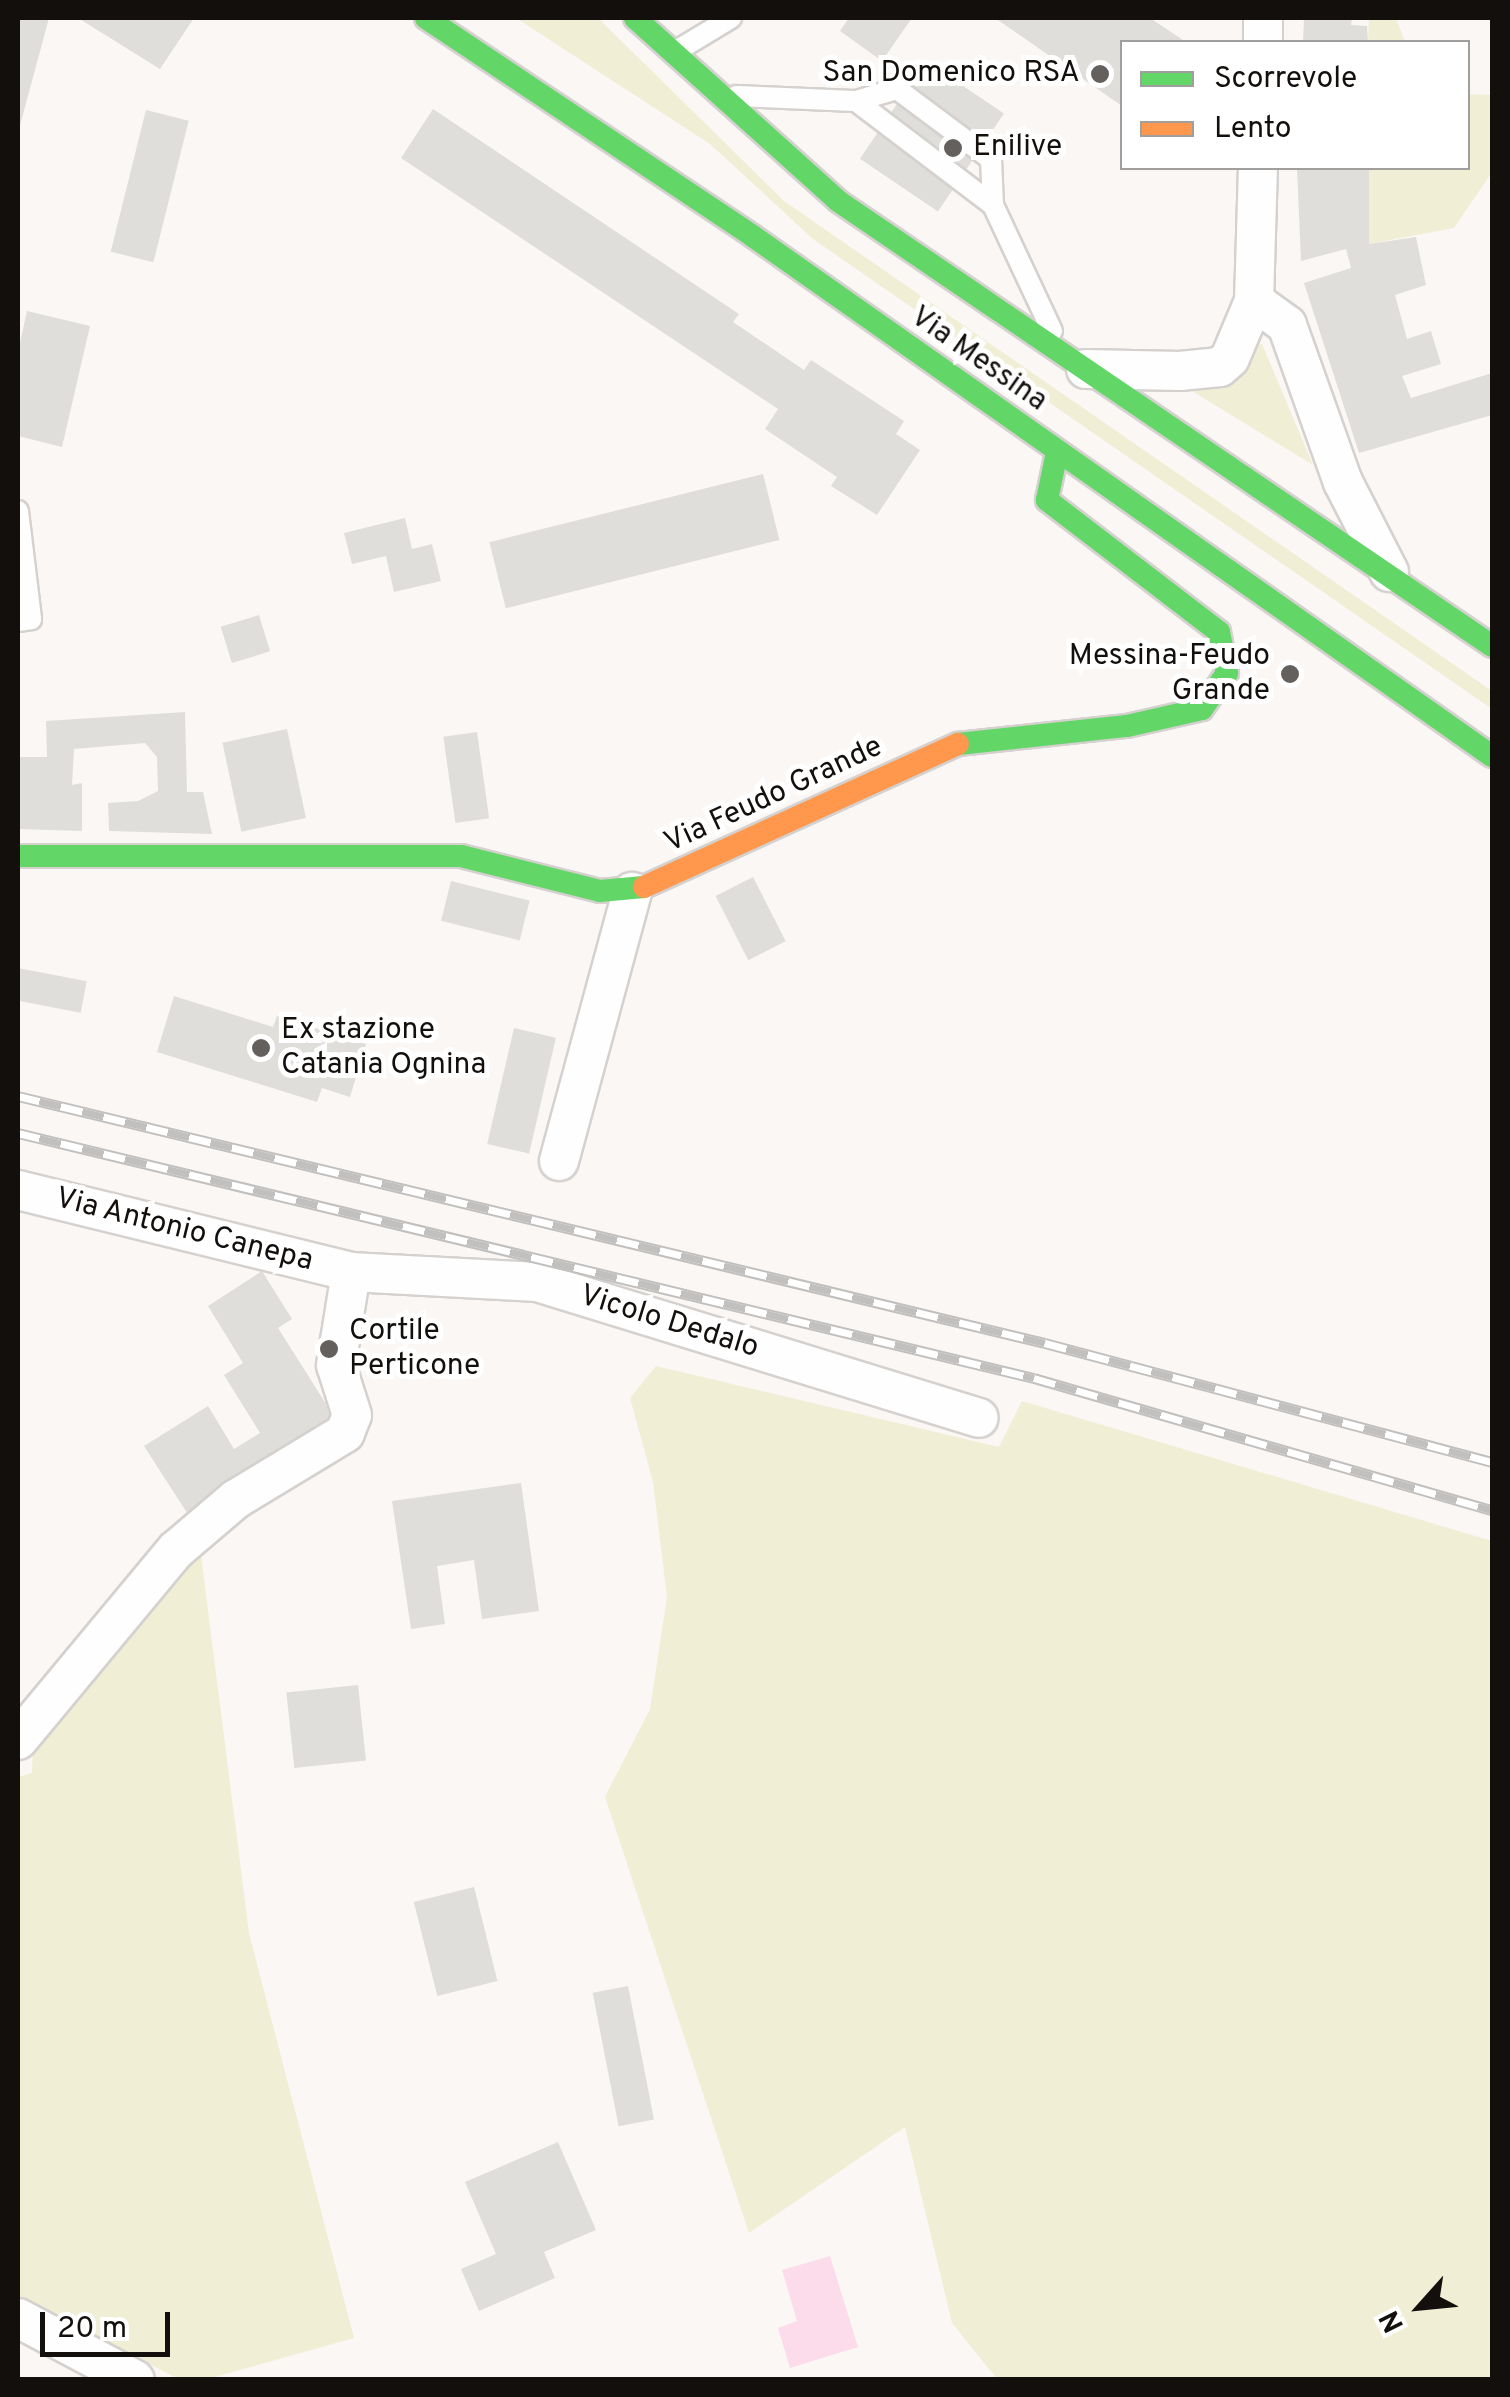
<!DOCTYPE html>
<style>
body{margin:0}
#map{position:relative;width:1510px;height:2397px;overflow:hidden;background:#faf7f5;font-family:Overpass,sans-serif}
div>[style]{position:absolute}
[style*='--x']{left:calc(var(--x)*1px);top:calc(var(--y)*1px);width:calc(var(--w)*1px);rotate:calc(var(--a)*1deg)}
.green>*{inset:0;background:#f0efd5}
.water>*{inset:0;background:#fcdcea}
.building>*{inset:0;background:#e0dedb;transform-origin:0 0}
.roads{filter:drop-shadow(2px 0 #d4d1cf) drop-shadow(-2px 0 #d4d1cf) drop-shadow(0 2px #d4d1cf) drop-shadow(0 -2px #d4d1cf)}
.lane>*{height:20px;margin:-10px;padding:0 10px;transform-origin:10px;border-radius:10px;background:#fefefe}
.street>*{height:38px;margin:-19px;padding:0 19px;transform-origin:19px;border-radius:19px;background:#fefefe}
.fast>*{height:22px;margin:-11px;padding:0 11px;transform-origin:11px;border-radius:11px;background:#63d668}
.slow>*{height:22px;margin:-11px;padding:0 11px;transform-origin:11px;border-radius:11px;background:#ff974d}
.rail>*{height:11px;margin-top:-5.5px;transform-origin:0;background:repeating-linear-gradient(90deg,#fff 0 22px,#c1c0bf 0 44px);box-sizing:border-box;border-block:2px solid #c1c0bf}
.dots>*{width:28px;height:28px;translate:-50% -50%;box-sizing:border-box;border:5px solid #fff;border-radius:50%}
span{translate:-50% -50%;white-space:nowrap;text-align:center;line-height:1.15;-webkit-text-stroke:10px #fff;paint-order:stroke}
.poi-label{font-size:30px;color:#130f0d}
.right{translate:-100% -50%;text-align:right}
.left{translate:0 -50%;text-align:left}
.street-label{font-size:30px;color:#130f0d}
.frame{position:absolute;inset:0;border:20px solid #130f0d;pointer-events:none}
.legend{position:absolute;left:1120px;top:40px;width:350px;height:130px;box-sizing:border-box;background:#fff;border:2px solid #a19f9e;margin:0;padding:12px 18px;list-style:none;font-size:30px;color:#130f0d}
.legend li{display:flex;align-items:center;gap:20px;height:50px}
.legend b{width:50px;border:2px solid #a19f9e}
.north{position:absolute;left:1370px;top:2257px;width:100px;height:100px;-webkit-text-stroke:8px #fff;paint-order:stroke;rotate:243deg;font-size:28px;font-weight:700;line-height:40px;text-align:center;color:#130f0d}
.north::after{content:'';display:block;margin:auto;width:35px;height:45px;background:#130f0d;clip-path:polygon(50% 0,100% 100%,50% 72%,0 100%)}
.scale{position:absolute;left:40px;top:2312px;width:130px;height:45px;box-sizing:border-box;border:5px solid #130f0d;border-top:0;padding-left:12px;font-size:30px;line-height:35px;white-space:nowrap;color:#130f0d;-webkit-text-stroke:8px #fff;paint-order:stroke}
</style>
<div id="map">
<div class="green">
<div style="clip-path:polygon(516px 18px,598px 18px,784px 201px,1492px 691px,1492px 709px,813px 239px,710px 144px)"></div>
<div style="clip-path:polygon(1369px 18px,1396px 18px,1405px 42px,1368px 42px)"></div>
<div style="clip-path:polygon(1468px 94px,1492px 95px,1492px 172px,1454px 228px,1369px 244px,1369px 168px,1468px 168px)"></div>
<div style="clip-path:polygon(1262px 344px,1313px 465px,1192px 391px,1232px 378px,1254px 345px)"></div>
<div style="clip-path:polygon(656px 1366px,999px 1447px,1022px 1401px,1492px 1541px,1492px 2379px,997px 2379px,952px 2323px,905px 2127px,749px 2233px,605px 1797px,650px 1709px,667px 1597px,653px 1482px,630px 1398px)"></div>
<div style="clip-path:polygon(201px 1555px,249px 1933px,354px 2338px,208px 2379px,178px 2379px,18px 2295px,18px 1777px,32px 1773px,33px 1746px,162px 1590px)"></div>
</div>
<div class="water">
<div style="clip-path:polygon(830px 2256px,858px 2347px,790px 2368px,778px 2328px,797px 2321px,782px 2270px)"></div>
</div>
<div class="building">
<div style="clip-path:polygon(18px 18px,49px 18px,19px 129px,18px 129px)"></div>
<div style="clip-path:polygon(78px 18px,194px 18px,160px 69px)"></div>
<div style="clip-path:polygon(849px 18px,912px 18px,882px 61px,840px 31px)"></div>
<div style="clip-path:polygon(995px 18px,1150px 18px,1186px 42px,1122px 42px,1122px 106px)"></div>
<div style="clip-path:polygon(1304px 18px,1352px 18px,1351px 25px,1367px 26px,1368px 42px,1303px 42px)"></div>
<div style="left:926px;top:61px;width:94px;height:118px;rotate:34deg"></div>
<div style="clip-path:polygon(433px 109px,739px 314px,733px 322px,804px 370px,811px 360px,904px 421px,896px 434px,920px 450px,877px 515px,831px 486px,837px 477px,765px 429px,778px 409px,401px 158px)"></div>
<div style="left:146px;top:110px;width:44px;height:146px;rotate:14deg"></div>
<div style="clip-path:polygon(1297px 168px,1369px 168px,1369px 244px,1416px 237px,1426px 285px,1395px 295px,1407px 339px,1431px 331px,1441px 364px,1402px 376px,1411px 398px,1492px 373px,1492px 415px,1359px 453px,1304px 283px,1351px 268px,1346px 249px,1301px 261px)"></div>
<div style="clip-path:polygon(27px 311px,90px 326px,62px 447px,18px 436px,18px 352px)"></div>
<div style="left:763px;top:474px;width:68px;height:282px;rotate:76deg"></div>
<div style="clip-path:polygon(405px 518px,412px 549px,432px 544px,441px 581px,394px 592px,386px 556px,352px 564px,344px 533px)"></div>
<div style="left:259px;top:615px;width:38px;height:40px;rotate:73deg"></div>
<div style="clip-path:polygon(185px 712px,187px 792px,203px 792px,212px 834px,109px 831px,108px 803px,138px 801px,158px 791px,157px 757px,145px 743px,74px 749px,72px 785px,82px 783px,82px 831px,18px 829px,18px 757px,47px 757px,46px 721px)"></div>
<div style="left:287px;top:729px;width:91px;height:66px;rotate:78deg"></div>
<div style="left:477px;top:732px;width:87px;height:34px;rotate:82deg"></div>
<div style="left:753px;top:877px;width:72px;height:42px;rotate:63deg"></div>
<div style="left:451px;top:881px;width:81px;height:41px;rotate:14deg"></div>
<div style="left:18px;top:968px;width:70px;height:32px;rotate:11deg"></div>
<div style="clip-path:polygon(174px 996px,273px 1027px,277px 1016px,366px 1044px,350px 1097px,322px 1088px,317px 1102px,157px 1052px)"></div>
<div style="left:514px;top:1028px;width:43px;height:119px;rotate:13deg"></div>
<div style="clip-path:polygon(262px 1271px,292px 1319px,278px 1328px,340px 1426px,191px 1519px,144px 1446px,208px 1406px,234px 1449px,260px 1433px,224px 1375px,243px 1363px,208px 1306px)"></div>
<div style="clip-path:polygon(521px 1483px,539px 1611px,482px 1619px,474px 1560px,437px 1566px,445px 1624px,411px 1629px,392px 1501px)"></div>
<div style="left:358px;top:1685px;width:76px;height:72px;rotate:84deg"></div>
<div style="left:474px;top:1887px;width:97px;height:62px;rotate:76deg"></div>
<div style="left:628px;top:1986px;width:136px;height:36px;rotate:79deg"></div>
<div style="clip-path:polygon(558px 2142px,596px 2230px,544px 2252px,555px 2278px,479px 2311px,461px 2269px,496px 2254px,465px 2182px)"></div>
</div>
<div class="roads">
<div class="lane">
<div style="--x:678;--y:50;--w:62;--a:-31.1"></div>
<div style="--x:736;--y:96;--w:120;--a:2.4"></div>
<div style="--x:856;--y:101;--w:172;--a:37.2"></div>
<div style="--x:993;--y:205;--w:139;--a:64.9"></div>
<div style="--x:856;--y:101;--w:43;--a:-16.3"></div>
<div style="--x:897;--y:89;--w:117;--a:36.7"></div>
<div style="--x:991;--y:159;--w:46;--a:87.5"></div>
<div style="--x:18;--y:511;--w:109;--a:83.1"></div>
<div style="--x:31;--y:619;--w:13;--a:171"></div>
</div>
<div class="street">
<div style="--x:1263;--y:42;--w:24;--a:-90"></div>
<div style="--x:1254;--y:301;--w:41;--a:36"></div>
<div style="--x:1287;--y:325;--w:167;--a:70.4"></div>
<div style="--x:1343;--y:482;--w:101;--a:62.9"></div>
<div style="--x:1086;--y:369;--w:94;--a:1.2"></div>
<div style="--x:1180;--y:371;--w:40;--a:-5.7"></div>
<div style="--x:1220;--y:367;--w:13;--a:-42"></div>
<div style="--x:1230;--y:358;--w:62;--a:-67.2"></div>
<div style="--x:1254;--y:301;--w:133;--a:-88.3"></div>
<div style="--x:559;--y:1161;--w:279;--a:-74.8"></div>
<div style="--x:18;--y:1190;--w:343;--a:13.8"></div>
<div style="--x:351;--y:1272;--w:186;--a:3.1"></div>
<div style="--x:537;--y:1282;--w:462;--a:17.1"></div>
<div style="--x:18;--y:1740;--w:247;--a:-50.3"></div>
<div style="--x:176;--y:1550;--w:79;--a:-40.4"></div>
<div style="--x:236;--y:1499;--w:127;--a:-31.2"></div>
<div style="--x:345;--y:1433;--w:19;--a:-69"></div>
<div style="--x:352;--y:1415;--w:52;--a:-107.7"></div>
<div style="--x:336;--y:1365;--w:94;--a:-80.8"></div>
<div style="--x:18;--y:2318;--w:132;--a:27.9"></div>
</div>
<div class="fast">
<div style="--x:426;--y:18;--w:394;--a:33.7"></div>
<div style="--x:754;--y:237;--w:902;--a:35.12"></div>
<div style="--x:635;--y:18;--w:273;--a:42"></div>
<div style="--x:838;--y:201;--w:791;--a:34.23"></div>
<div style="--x:958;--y:744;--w:170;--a:-6.1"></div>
<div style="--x:1127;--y:726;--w:77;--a:-12.8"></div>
<div style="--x:1202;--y:709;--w:44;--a:-55.2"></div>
<div style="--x:1227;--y:673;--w:42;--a:-101"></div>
<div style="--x:1219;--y:632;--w:217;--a:-142.5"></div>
<div style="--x:1047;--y:500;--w:49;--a:-78.2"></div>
<div style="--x:18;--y:856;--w:443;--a:0"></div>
<div style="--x:461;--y:856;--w:143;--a:14.1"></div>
<div style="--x:600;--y:891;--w:44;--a:-5.2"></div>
</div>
<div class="slow">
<div style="--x:644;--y:887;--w:345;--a:-24.5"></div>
</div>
</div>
<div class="rail">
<div style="--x:18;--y:1096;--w:1056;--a:13.52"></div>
<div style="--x:1045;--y:1343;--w:463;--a:14.9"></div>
<div style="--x:18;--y:1133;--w:1045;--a:13.56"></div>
<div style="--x:1034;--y:1378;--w:477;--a:16.1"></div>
</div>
<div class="dots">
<div style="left:1100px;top:74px;background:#64605e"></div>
<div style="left:953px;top:148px;background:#64605e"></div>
<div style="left:1290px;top:674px;background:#64605e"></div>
<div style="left:261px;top:1048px;background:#64605e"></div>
<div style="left:329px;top:1349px;background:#64605e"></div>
</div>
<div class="poi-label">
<span class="right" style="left:1080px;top:74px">San Domenico RSA</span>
<span class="left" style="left:973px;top:148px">Enilive</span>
<span class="right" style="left:1270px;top:674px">Messina-Feudo<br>Grande</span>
<span class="left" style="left:281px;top:1048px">Ex stazione<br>Catania Ognina</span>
<span class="left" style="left:349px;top:1349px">Cortile<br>Perticone</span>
</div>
<div class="street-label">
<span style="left:978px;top:360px;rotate:35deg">Via Messina</span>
<span style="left:774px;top:796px;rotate:-25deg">Via Feudo Grande</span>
<span style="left:184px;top:1231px;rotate:14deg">Via Antonio Canepa</span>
<span style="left:669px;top:1323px;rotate:17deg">Vicolo Dedalo</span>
</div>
<div class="frame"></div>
<ul class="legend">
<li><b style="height:12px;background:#63d668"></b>Scorrevole</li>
<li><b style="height:12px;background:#ff974d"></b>Lento</li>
</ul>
<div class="north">N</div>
<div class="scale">20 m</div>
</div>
